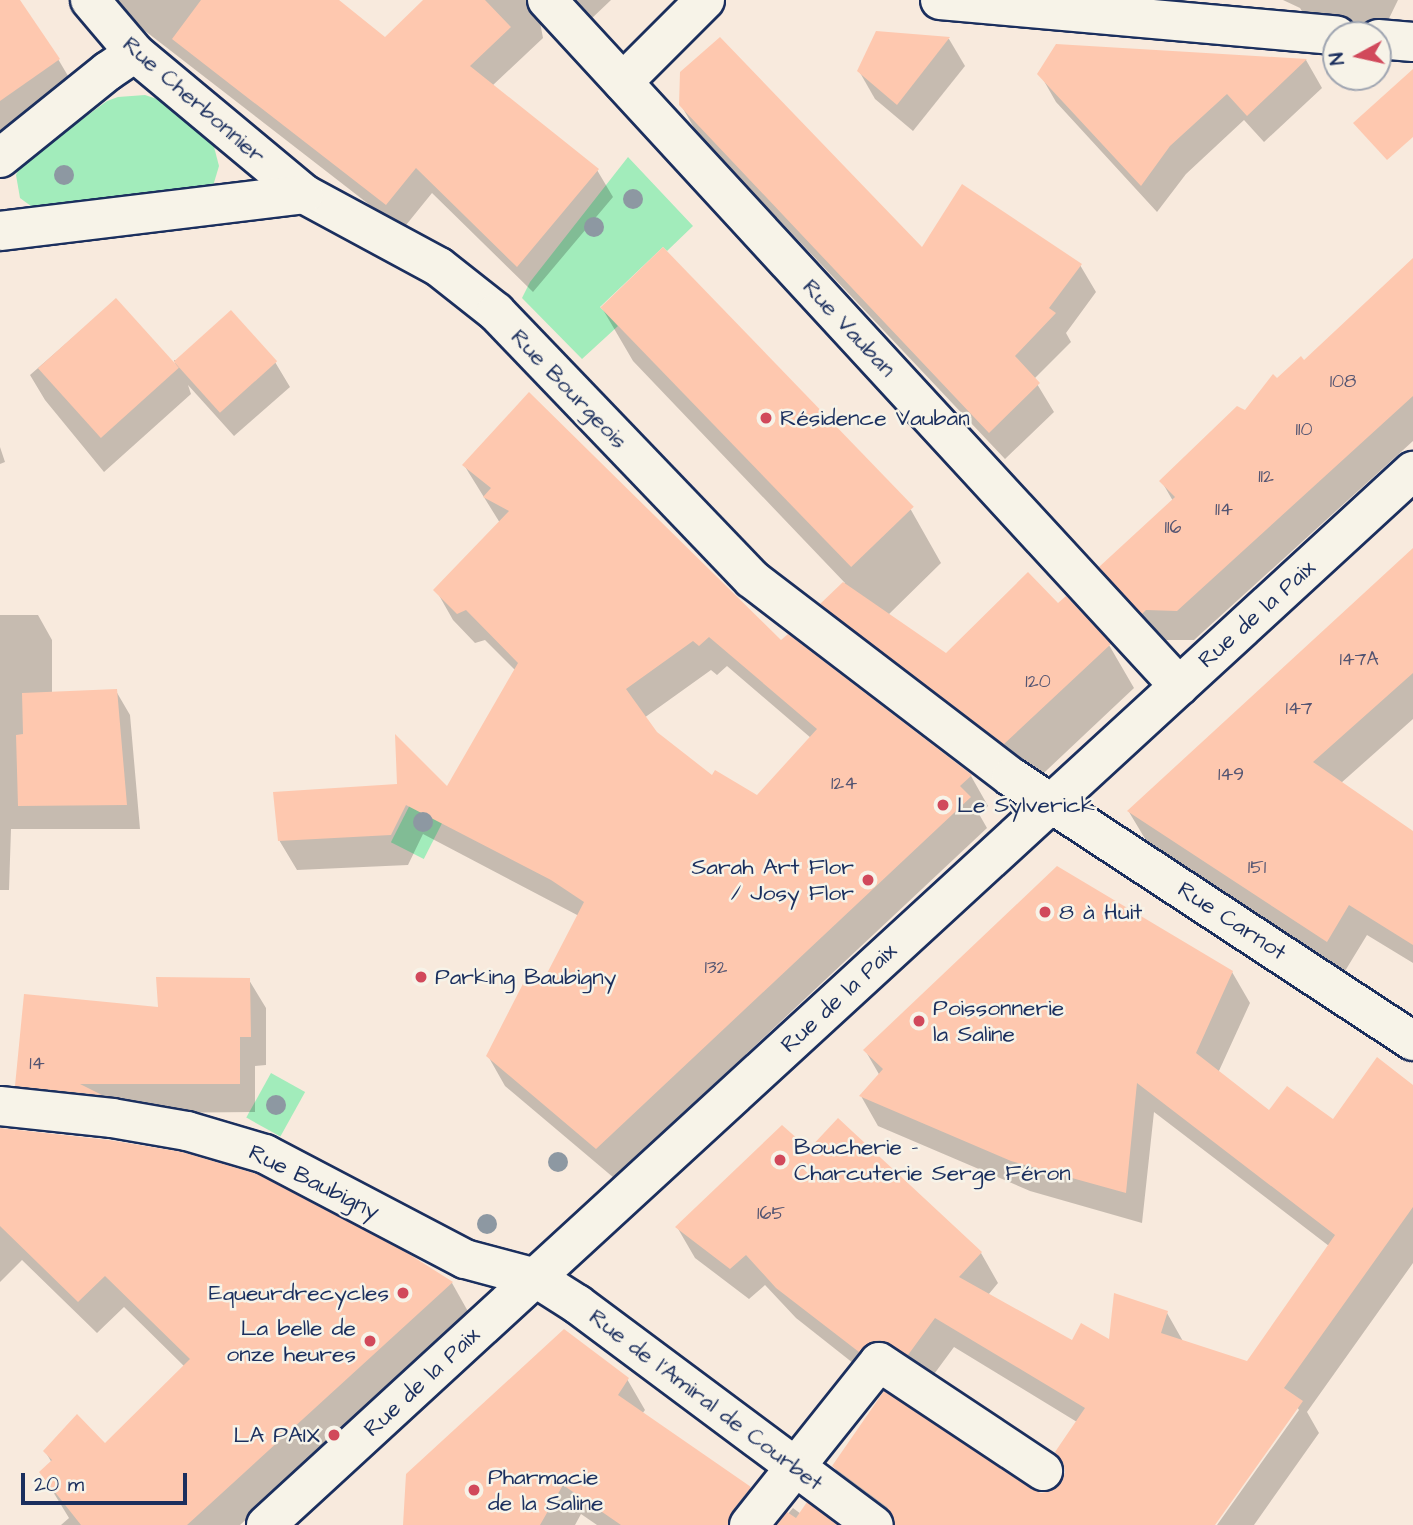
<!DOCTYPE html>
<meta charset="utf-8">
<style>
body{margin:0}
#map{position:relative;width:1413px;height:1525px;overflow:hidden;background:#f8eadd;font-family:"Architects Daughter",sans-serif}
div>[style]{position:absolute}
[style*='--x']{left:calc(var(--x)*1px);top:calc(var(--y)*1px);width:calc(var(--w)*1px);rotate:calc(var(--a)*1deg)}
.green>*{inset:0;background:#a2ecbb;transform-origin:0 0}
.shadow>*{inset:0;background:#0003}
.building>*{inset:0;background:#fec8af;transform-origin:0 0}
.roads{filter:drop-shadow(2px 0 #1b2f5e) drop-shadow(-2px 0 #1b2f5e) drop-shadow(0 2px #1b2f5e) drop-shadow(0 -2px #1b2f5e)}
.street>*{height:38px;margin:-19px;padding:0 19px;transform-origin:19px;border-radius:19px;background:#f7f3e8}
.secondary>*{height:38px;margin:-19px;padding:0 19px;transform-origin:19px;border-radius:19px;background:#f7f3e8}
.trees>*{width:20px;height:20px;margin:-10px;border-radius:50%;background:#8d98a2}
.dots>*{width:19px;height:19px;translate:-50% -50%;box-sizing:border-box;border:4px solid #f7f3e8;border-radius:50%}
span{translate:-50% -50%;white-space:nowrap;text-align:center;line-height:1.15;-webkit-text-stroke:5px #f7f3e8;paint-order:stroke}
.number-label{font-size:19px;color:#545572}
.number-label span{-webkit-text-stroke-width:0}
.street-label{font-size:23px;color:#1b2f5e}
.poi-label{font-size:23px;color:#1b2f5e}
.left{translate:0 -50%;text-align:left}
.right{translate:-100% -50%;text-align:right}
.north{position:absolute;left:1322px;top:21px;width:70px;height:70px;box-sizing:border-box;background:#f7f3e8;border:2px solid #9fa5b1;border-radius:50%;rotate:262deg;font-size:19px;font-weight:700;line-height:28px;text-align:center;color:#1b2f5e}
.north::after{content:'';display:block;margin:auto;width:24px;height:32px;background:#d1495b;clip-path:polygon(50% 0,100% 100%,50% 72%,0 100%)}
.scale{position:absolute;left:21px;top:1473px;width:166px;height:32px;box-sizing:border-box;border:4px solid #1b2f5e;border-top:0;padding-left:9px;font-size:21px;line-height:24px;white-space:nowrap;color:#1b2f5e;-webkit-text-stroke:5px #f7f3e8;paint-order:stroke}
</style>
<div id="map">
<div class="green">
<div style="clip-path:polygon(145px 95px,157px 99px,213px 143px,219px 166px,213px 186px,203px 191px,35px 209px,20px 198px,16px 175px,21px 164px,107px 101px,118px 97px)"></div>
<div style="clip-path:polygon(628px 157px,693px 226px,667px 251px,663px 247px,600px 307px,618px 326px,582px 359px,522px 298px,530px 282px)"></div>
<div style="left:419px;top:787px;width:37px;height:62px;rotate:27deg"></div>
<div style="left:271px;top:1073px;width:39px;height:51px;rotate:29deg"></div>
</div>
<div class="shadow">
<div style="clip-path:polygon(114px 0,337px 0,386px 40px,425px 0,611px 0,590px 20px,548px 10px,540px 22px,543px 38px,492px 86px,597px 170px,613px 197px,533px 292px,432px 193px,402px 230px,131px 20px)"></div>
<div style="clip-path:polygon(1283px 0,1398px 0,1378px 41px,1378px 35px,1336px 35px,1320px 41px,1300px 8px)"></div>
<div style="clip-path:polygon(0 28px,58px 59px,74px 86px,0 138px)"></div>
<div style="clip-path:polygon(877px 33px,949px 39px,965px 66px,913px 131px,875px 99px,859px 71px)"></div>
<div style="clip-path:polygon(1057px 46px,1306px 60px,1322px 88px,1264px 142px,1244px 120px,1186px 174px,1157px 212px,1056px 102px,1040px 74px)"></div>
<div style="clip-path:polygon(681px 105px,923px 250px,1080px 265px,1096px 292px,1066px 333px,1071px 342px,1034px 379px,1054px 412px,1005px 459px,697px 133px)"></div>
<div style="clip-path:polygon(1413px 291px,1413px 441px,1194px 640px,1164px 640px,1160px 643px,1118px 597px,1101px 567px,1173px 501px,1162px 482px,1245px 412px,1277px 380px)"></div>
<div style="clip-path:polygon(116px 300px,177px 369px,174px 360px,275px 362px,290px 387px,234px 436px,188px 385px,191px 394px,104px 472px,45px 400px,30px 375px)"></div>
<div style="clip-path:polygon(602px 308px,911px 510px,941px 563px,888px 615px,946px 655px,1058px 606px,1109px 645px,1134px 688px,1030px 786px,847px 647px,823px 604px,845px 583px,633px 361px)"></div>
<div style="clip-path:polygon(0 447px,5px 462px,0 464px)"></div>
<div style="clip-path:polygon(evenodd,464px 465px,781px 642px,971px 776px,988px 806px,979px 814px,987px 828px,614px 1178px,505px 1086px,488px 1056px,543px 985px,579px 916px,423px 834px,408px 865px,297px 870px,279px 840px,447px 789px,516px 671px,485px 640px,475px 643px,453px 620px,436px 590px,500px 523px,464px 465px,727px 666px,811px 738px,758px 797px,713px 778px,655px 733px,644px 718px,711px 670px,717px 675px,727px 666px)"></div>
<div style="clip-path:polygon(1413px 551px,1413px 719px,1341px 783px,1413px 833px,1413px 963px,1367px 935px,1345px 971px,1147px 842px,1129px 812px)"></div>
<div style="clip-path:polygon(0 615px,38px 615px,52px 640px,52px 693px,116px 691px,130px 715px,140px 829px,11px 829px,9px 890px,0 890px)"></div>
<div style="clip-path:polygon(1232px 972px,1250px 1003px,1218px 1073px,1269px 1112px,1333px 1121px,1413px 1085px,1413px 1263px,1307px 1412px,1319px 1433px,1254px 1525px,1217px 1525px,1299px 1410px,1297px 1407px,1213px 1525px,889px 1525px,852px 1497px,834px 1466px,1041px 1494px,1053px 1492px,1063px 1483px,1066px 1468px,1057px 1453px,1077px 1422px,954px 1347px,926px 1385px,877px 1382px,796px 1318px,765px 1285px,749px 1299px,695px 1258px,677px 1227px,809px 1152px,981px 1253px,998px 1283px,988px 1295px,1073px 1342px,1110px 1342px,1167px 1313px,1184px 1343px,1247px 1363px,1329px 1246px,1154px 1112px,1142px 1223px,1030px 1191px,878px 1126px,861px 1096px,880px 1076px,865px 1050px)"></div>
<div style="clip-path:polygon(249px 980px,266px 1008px,266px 1065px,255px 1066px,255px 1112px,33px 1114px,17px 1085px)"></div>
<div style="clip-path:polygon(0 1128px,403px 1253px,452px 1283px,470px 1315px,240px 1525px,61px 1525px,69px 1518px,41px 1472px,52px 1463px,45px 1451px,105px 1445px,185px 1367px,124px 1307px,97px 1333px,22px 1260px,0 1282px)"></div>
<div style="clip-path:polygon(627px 1379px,645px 1410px,642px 1414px,750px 1488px,768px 1519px,764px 1525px,597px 1525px,581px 1514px,575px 1525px,413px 1525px)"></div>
<div style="clip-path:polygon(793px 1508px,801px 1514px,835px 1525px,778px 1525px)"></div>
</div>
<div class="building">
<div style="clip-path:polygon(0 0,20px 0,60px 59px,0 101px)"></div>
<div style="clip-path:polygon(201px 0,339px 0,385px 37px,423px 0,485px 0,511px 27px,470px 66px,599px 169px,517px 267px,416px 168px,386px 205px,172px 39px)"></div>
<div style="clip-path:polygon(876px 31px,950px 37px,897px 105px,857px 71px)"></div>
<div style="clip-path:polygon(720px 37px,922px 247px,962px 184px,1082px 264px,1049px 308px,1056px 313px,1015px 356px,1040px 383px,989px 433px,679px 105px,680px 72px)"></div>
<div style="clip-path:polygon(1056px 44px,1206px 53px,1307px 59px,1247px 116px,1227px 94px,1170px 146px,1141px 186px,1037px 74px)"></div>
<div style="clip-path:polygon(1413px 69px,1413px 137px,1387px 160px,1353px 123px)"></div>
<div style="left:663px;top:247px;width:361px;height:87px;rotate:46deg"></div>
<div style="clip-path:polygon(1413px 258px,1413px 396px,1177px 611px,1146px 610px,1142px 614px,1099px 567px,1175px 497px,1159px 481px,1237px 406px,1245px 410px,1273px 374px,1277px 378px,1301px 356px,1304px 360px)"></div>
<div style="left:116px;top:298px;width:94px;height:105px;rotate:48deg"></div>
<div style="left:231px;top:310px;width:69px;height:77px;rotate:48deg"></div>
<div style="clip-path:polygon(evenodd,529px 392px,781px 640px,788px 634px,972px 775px,960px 786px,971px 797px,596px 1149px,486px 1056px,527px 976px,542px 983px,584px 902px,551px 880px,406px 805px,391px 835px,278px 841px,273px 792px,397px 784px,395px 734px,447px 786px,518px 663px,466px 610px,457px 614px,433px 590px,509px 511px,483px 497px,491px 488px,462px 465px,529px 392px,709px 637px,817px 729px,757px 795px,715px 770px,712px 775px,657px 732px,626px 689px,693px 641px,699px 646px,709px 637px)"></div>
<div style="clip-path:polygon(1413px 548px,1413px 673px,1313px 762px,1413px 831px,1413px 945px,1349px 905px,1327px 942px,1127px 811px)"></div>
<div style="clip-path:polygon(1028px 572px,1058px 603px,1066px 596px,1111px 644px,1004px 744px,820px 604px,843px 582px,946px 653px)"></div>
<div style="clip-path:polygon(117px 689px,127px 805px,18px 806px,16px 735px,23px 734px,22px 693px)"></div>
<div style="clip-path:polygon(1057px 866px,1233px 971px,1196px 1053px,1269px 1110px,1287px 1086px,1333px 1119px,1377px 1057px,1413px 1085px,1413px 1207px,1284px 1388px,1303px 1401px,1215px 1525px,895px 1525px,887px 1507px,832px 1466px,884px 1391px,1031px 1489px,1041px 1493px,1052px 1491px,1062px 1482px,1065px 1472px,1063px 1462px,1055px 1452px,1085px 1408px,935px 1318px,908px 1355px,880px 1340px,870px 1342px,859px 1352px,776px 1288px,746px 1255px,730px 1269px,675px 1227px,782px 1125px,809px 1149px,838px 1118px,982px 1252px,959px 1277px,1072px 1340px,1081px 1323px,1109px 1339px,1114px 1293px,1168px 1311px,1161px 1333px,1247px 1361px,1335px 1235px,1137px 1083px,1126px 1193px,1011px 1161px,859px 1096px,883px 1069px,863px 1050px)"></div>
<div style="clip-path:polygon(156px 977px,250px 978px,251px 1037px,240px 1037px,240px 1084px,80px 1084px,102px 1095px,15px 1086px,24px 994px,158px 1007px)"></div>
<div style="clip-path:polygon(0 1128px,109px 1140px,182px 1152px,257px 1174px,404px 1251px,453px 1282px,187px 1525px,81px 1525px,39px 1472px,52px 1460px,43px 1451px,77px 1414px,105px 1443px,190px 1359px,105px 1276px,78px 1302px,0 1226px)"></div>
<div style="clip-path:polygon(564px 1329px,629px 1378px,618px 1395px,751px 1487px,732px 1511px,728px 1525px,621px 1525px,563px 1485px,540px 1525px,403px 1525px,406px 1474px)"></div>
<div style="clip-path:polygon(807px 1502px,837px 1525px,777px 1525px,787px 1512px,796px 1518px)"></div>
</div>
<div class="roads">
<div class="street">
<div style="--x:90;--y:0;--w:70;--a:49.7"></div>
<div style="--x:135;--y:53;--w:220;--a:39.8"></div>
<div style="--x:304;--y:194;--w:153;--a:28.4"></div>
<div style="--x:439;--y:267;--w:73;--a:38.3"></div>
<div style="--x:496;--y:312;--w:370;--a:46.2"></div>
<div style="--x:752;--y:579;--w:326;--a:37.4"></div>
<div style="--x:1011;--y:777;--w:481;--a:33.3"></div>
<div style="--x:547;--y:0;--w:933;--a:47.35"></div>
<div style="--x:940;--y:0;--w:398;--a:5.1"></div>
<div style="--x:1378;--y:39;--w:35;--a:5"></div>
<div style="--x:623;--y:82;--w:116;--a:-45"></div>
<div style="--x:0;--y:158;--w:139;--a:-38.9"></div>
<div style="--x:108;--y:71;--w:32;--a:-34"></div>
<div style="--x:0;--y:231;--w:306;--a:-6.9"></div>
<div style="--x:0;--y:1106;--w:113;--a:6.1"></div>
<div style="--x:112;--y:1118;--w:76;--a:9.8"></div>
<div style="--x:187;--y:1131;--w:81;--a:16.4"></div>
<div style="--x:265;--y:1154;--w:226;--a:27.7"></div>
<div style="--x:465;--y:1259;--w:73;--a:15"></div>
<div style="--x:536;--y:1278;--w:49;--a:32.4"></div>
<div style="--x:577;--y:1304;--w:370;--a:36.7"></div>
<div style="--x:749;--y:1525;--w:208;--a:-51.4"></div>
<div style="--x:879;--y:1362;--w:197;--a:33.6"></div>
</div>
<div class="secondary">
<div style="--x:266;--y:1525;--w:1558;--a:-42.58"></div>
</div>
</div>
<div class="trees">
<div style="left:64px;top:175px"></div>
<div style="left:633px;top:199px"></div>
<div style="left:594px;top:227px"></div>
<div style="left:423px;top:822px"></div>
<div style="left:276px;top:1105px"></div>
<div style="left:558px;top:1162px"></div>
<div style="left:487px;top:1224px"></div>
</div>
<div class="dots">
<div style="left:766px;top:418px;background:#d1495b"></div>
<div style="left:943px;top:805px;background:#d1495b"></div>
<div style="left:868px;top:880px;background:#d1495b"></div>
<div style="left:1045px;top:912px;background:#d1495b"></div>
<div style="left:421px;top:977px;background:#d1495b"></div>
<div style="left:919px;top:1021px;background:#d1495b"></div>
<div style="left:780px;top:1160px;background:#d1495b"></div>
<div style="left:403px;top:1293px;background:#d1495b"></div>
<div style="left:370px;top:1341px;background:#d1495b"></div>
<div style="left:334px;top:1435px;background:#d1495b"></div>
<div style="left:474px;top:1490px;background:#d1495b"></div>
</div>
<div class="number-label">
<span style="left:1343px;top:382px">108</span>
<span style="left:1304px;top:430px">110</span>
<span style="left:1266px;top:477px">112</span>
<span style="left:1224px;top:510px">114</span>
<span style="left:1173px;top:528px">116</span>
<span style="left:1359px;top:660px">147A</span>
<span style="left:1038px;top:682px">120</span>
<span style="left:1299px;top:709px">147</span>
<span style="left:1231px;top:775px">149</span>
<span style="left:844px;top:784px">124</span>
<span style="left:1257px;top:868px">151</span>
<span style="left:716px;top:968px">132</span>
<span style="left:37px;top:1064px">14</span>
<span style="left:771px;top:1214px">165</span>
</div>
<div class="street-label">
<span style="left:194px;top:100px;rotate:41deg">Rue Cherbonnier</span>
<span style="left:849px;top:328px;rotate:47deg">Rue Vauban</span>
<span style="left:569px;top:389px;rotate:46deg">Rue Bourgeois</span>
<span style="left:1257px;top:614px;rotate:-42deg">Rue de la Paix</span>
<span style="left:1232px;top:921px;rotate:33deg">Rue Carnot</span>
<span style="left:839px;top:998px;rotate:-43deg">Rue de la Paix</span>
<span style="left:314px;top:1182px;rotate:26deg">Rue Baubigny</span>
<span style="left:422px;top:1382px;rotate:-43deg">Rue de la Paix</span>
<span style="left:706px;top:1400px;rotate:37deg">Rue de l'Amiral de Courbet</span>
</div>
<div class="poi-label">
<span class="left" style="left:780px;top:418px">Résidence Vauban</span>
<span class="left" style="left:957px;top:805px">Le Sylverick</span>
<span class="right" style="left:854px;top:880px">Sarah Art Flor<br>/ Josy Flor</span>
<span class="left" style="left:1059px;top:912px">8 à Huit</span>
<span class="left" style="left:435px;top:977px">Parking Baubigny</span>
<span class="left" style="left:933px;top:1021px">Poissonnerie<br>la Saline</span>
<span class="left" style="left:794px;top:1160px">Boucherie -<br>Charcuterie Serge Féron</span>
<span class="right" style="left:389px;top:1293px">Equeurdrecycles</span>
<span class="right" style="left:356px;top:1341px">La belle de<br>onze heures</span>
<span class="right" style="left:320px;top:1435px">LA PAIX</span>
<span class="left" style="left:488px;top:1490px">Pharmacie<br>de la Saline</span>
</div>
<div class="north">N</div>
<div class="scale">20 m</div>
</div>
